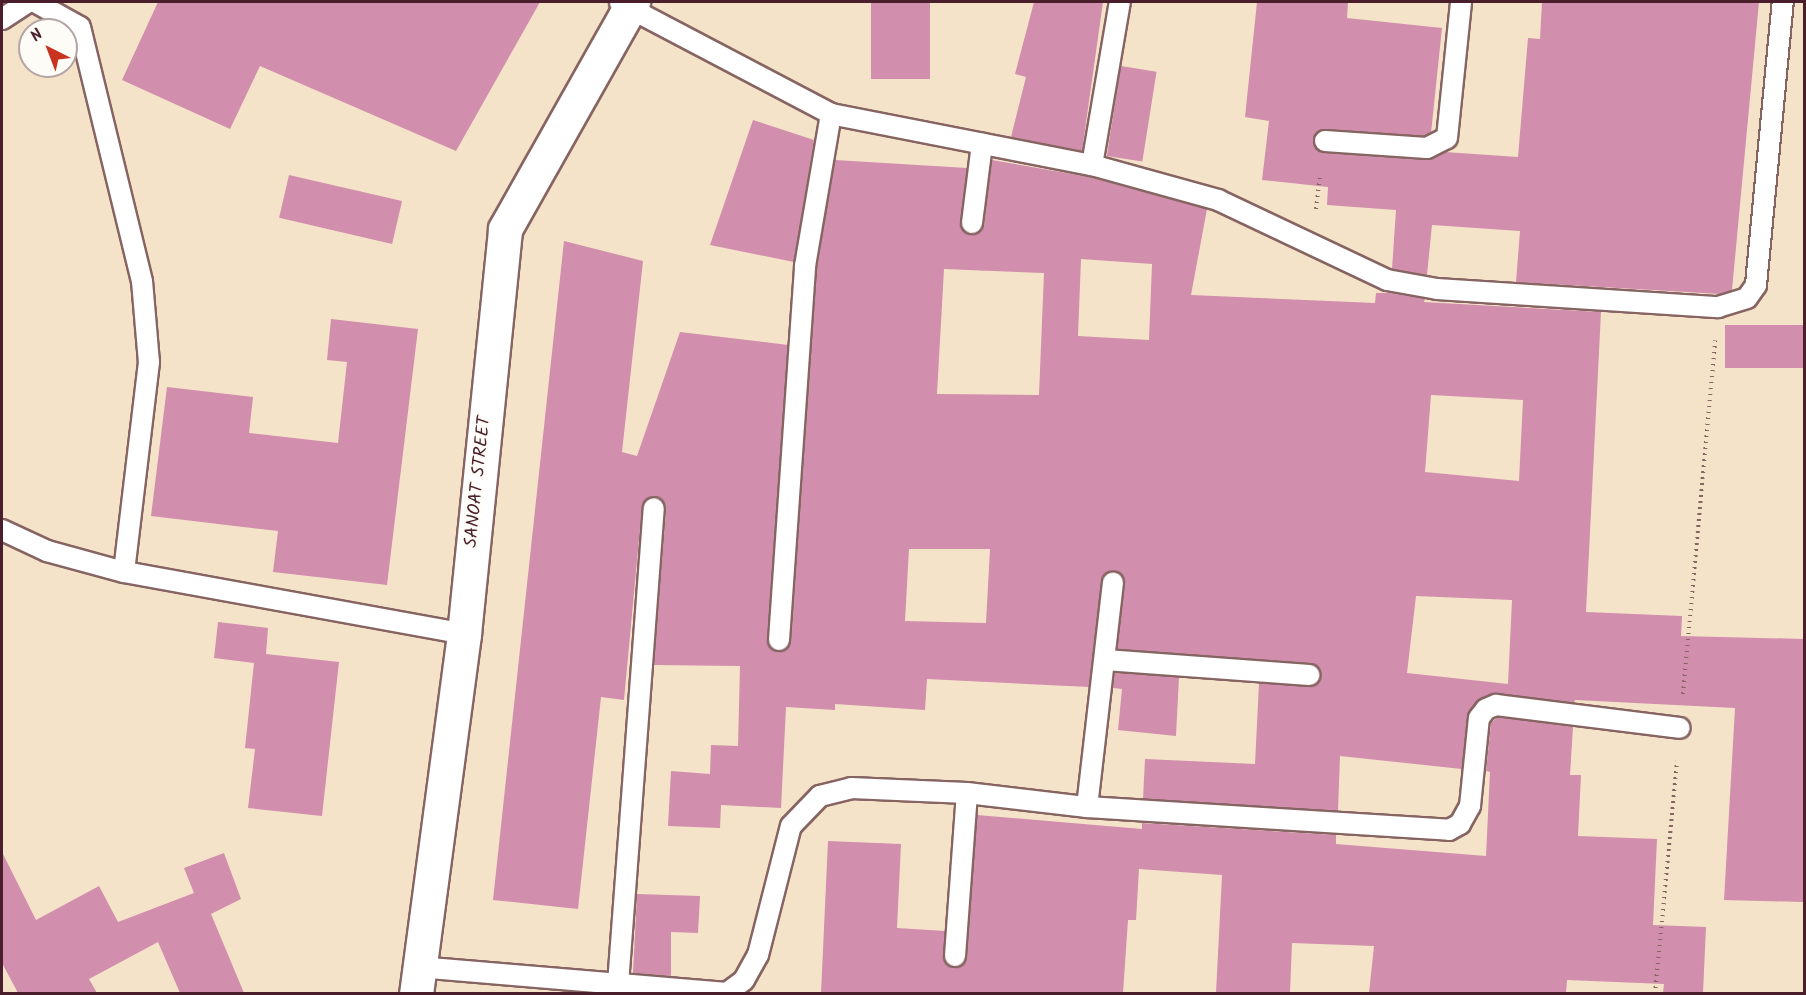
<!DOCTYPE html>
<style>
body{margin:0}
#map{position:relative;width:1806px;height:995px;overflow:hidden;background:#f5e3c9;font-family:Kalam,sans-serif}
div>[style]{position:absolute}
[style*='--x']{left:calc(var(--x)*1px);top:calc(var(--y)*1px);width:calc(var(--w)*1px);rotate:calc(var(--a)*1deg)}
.building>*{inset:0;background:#d18ead;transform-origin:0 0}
.path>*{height:4px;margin-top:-2px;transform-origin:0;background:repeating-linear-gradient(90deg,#866462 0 1.5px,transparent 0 6px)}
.roads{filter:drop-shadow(2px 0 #866462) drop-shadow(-2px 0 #866462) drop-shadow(0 2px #866462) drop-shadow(0 -2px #866462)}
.lane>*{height:20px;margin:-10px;padding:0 10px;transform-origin:10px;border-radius:10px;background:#fff}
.secondary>*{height:33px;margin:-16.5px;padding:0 16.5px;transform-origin:16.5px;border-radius:16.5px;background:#fff}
span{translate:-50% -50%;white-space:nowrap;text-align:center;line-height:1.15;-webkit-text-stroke:5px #fdfcf7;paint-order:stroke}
.street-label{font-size:18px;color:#4a1f2b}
.frame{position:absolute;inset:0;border:3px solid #4a1f2b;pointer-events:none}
.north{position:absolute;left:18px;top:18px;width:60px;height:60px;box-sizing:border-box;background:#fdfcf7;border:2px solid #b5a4a5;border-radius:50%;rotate:318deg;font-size:16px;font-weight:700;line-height:24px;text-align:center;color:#4a1f2b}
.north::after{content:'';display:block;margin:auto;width:21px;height:27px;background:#c8321e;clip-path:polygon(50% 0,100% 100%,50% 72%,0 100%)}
</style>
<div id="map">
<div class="building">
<div style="clip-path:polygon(158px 2px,540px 2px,456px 151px,260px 66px,230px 129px,122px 80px)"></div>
<div style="left:871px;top:2px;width:59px;height:77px"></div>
<div style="clip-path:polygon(1034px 2px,1103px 2px,1082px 151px,1011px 137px,1026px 77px,1015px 74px)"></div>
<div style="clip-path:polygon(1257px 2px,1348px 2px,1347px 18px,1442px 28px,1431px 133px,1425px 136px,1325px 129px,1313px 140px,1315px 147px,1324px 153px,1426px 160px,1445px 152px,1518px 157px,1528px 38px,1540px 39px,1542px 2px,1759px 2px,1732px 290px,1720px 294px,1516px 282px,1520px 231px,1432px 225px,1427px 275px,1392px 269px,1396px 210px,1327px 205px,1328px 187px,1262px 180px,1269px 121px,1245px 117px)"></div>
<div style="left:1121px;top:66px;width:36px;height:91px;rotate:9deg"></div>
<div style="clip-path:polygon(753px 120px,814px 140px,794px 262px,710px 245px)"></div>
<div style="clip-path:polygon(evenodd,835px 160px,967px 168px,960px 222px,970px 235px,977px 234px,984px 225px,992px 160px,1089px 177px,1207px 209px,1191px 295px,1375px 303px,1376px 293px,1390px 293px,1425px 299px,1424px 302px,1601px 312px,1586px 612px,1682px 616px,1681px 636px,1804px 639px,1804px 902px,1724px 900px,1735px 708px,1575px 700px,1574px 703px,1492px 694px,1477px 701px,1469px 711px,1462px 769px,1340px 756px,1338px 811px,1143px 799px,1145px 759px,1255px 764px,1259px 683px,1309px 687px,1319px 682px,1321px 675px,1316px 665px,1310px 663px,1117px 649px,1125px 584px,1121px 574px,1114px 571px,1104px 575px,1101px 582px,1089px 687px,927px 679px,925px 710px,835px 704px,835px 710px,786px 707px,781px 808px,721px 805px,720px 828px,668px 826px,671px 771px,710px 774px,711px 745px,738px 746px,740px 666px,654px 665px,666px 509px,661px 498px,654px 496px,644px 501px,642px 507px,624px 700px,601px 697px,578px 909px,493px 900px,564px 241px,643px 261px,622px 452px,637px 456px,680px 332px,788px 345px,767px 639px,772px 650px,784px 651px,791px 641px,817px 267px,835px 160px,1081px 259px,1152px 264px,1149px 340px,1078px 336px,1081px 259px,835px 160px,944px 269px,1044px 273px,1039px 395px,937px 394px,944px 269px,835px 160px,1431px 395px,1523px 400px,1519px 481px,1425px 472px,1431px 395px,835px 160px,909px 549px,990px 549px,986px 623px,905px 621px,909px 549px,835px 160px,1416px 596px,1512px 600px,1508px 684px,1407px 673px,1416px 596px)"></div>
<div style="left:289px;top:175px;width:116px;height:44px;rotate:13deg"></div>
<div style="clip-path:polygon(331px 319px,418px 329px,387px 585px,273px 572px,278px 531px,151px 516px,167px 387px,253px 397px,249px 433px,338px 443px,347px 362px,327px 360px)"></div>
<div style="left:1804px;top:325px;width:43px;height:79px;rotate:90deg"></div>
<div style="clip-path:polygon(218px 622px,268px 628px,266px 654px,339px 662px,322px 816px,248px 808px,255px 749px,245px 748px,254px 663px,214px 658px)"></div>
<div style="clip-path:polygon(1115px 673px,1179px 677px,1176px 736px,1118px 730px,1122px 689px,1113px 688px)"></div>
<div style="clip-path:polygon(1498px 717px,1573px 727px,1570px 775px,1581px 775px,1578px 836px,1657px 839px,1653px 925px,1706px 927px,1703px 993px,1663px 993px,1664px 984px,1567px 980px,1566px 993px,1369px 993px,1374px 946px,1292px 943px,1290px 993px,1216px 993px,1222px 875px,1139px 869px,1136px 920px,1128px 920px,1123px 993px,821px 993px,828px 841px,901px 844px,897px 928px,945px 931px,944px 961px,955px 968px,965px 963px,967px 957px,977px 815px,1142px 829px,1142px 823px,1336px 835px,1336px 844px,1486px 856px,1490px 772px,1486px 771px,1491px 723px)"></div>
<div style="clip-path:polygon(2px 852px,36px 920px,99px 886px,118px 922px,194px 893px,184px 868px,224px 853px,241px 899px,211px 914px,244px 993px,180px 993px,158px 942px,89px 979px,97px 993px,18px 993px,2px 963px)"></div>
<div style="clip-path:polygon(637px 894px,700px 896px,698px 933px,671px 932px,671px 976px,633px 973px)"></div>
</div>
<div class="path">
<div style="--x:1316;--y:209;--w:34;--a:-83"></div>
<div style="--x:1683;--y:694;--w:355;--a:-84.8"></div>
<div style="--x:1655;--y:994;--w:234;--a:-84.6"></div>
</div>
<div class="roads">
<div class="lane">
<div style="--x:35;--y:2;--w:51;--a:29.1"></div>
<div style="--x:80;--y:27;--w:261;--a:76.3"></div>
<div style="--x:142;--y:281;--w:81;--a:85.1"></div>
<div style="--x:149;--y:362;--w:211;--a:96.8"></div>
<div style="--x:620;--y:3;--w:238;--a:27.7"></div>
<div style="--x:831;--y:114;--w:266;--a:11.1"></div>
<div style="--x:1092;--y:165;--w:131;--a:15.5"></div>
<div style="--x:1218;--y:200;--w:187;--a:25.3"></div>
<div style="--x:1387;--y:280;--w:51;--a:10.2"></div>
<div style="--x:1437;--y:289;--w:282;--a:3.7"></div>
<div style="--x:1718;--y:307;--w:30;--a:-17"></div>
<div style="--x:1747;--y:298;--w:16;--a:-55"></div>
<div style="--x:1756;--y:285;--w:284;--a:-84.6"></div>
<div style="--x:2;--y:19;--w:31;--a:-33"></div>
<div style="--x:1325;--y:141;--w:102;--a:3.9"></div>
<div style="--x:1427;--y:148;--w:22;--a:-27"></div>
<div style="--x:1447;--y:138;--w:137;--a:-84.1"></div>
<div style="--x:1092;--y:165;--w:165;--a:-80.3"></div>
<div style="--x:972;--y:223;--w:80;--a:-82.8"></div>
<div style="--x:2;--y:530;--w:50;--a:25"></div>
<div style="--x:47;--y:551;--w:80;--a:15.3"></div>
<div style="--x:124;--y:572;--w:346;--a:10.3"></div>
<div style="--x:779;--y:640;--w:375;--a:-86"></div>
<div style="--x:805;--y:266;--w:154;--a:-80.3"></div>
<div style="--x:1105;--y:660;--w:205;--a:4.2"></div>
<div style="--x:1087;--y:807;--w:226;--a:-83.4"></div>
<div style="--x:955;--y:956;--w:163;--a:-85.8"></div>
<div style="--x:418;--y:967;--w:310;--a:4.8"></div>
<div style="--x:727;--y:993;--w:21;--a:-37"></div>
<div style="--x:744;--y:980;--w:29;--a:-61"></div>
<div style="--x:758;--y:955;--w:133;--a:-75.7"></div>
<div style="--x:791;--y:826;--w:42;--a:-46"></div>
<div style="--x:820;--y:796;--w:32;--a:-14"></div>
<div style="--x:851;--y:788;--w:116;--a:2.5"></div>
<div style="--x:967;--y:793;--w:121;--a:6.7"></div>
<div style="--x:1087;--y:807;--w:363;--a:3.6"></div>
<div style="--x:1449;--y:830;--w:13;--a:-29"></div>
<div style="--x:1460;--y:824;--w:21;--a:-61"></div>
<div style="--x:1470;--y:806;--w:88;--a:-84.2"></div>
<div style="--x:1479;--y:718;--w:11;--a:-52"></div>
<div style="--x:1486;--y:709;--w:11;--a:-22"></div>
<div style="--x:1496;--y:705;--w:185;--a:7.1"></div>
<div style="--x:618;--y:984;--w:477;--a:-85.7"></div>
</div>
<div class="secondary">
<div style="--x:416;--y:994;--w:363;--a:-82.4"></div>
<div style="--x:464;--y:634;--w:407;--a:-84.2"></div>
<div style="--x:505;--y:229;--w:261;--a:-60.6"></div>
</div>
</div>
<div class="street-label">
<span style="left:479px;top:482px;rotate:-84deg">SANOAT STREET</span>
</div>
<div class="frame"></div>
<div class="north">N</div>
</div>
